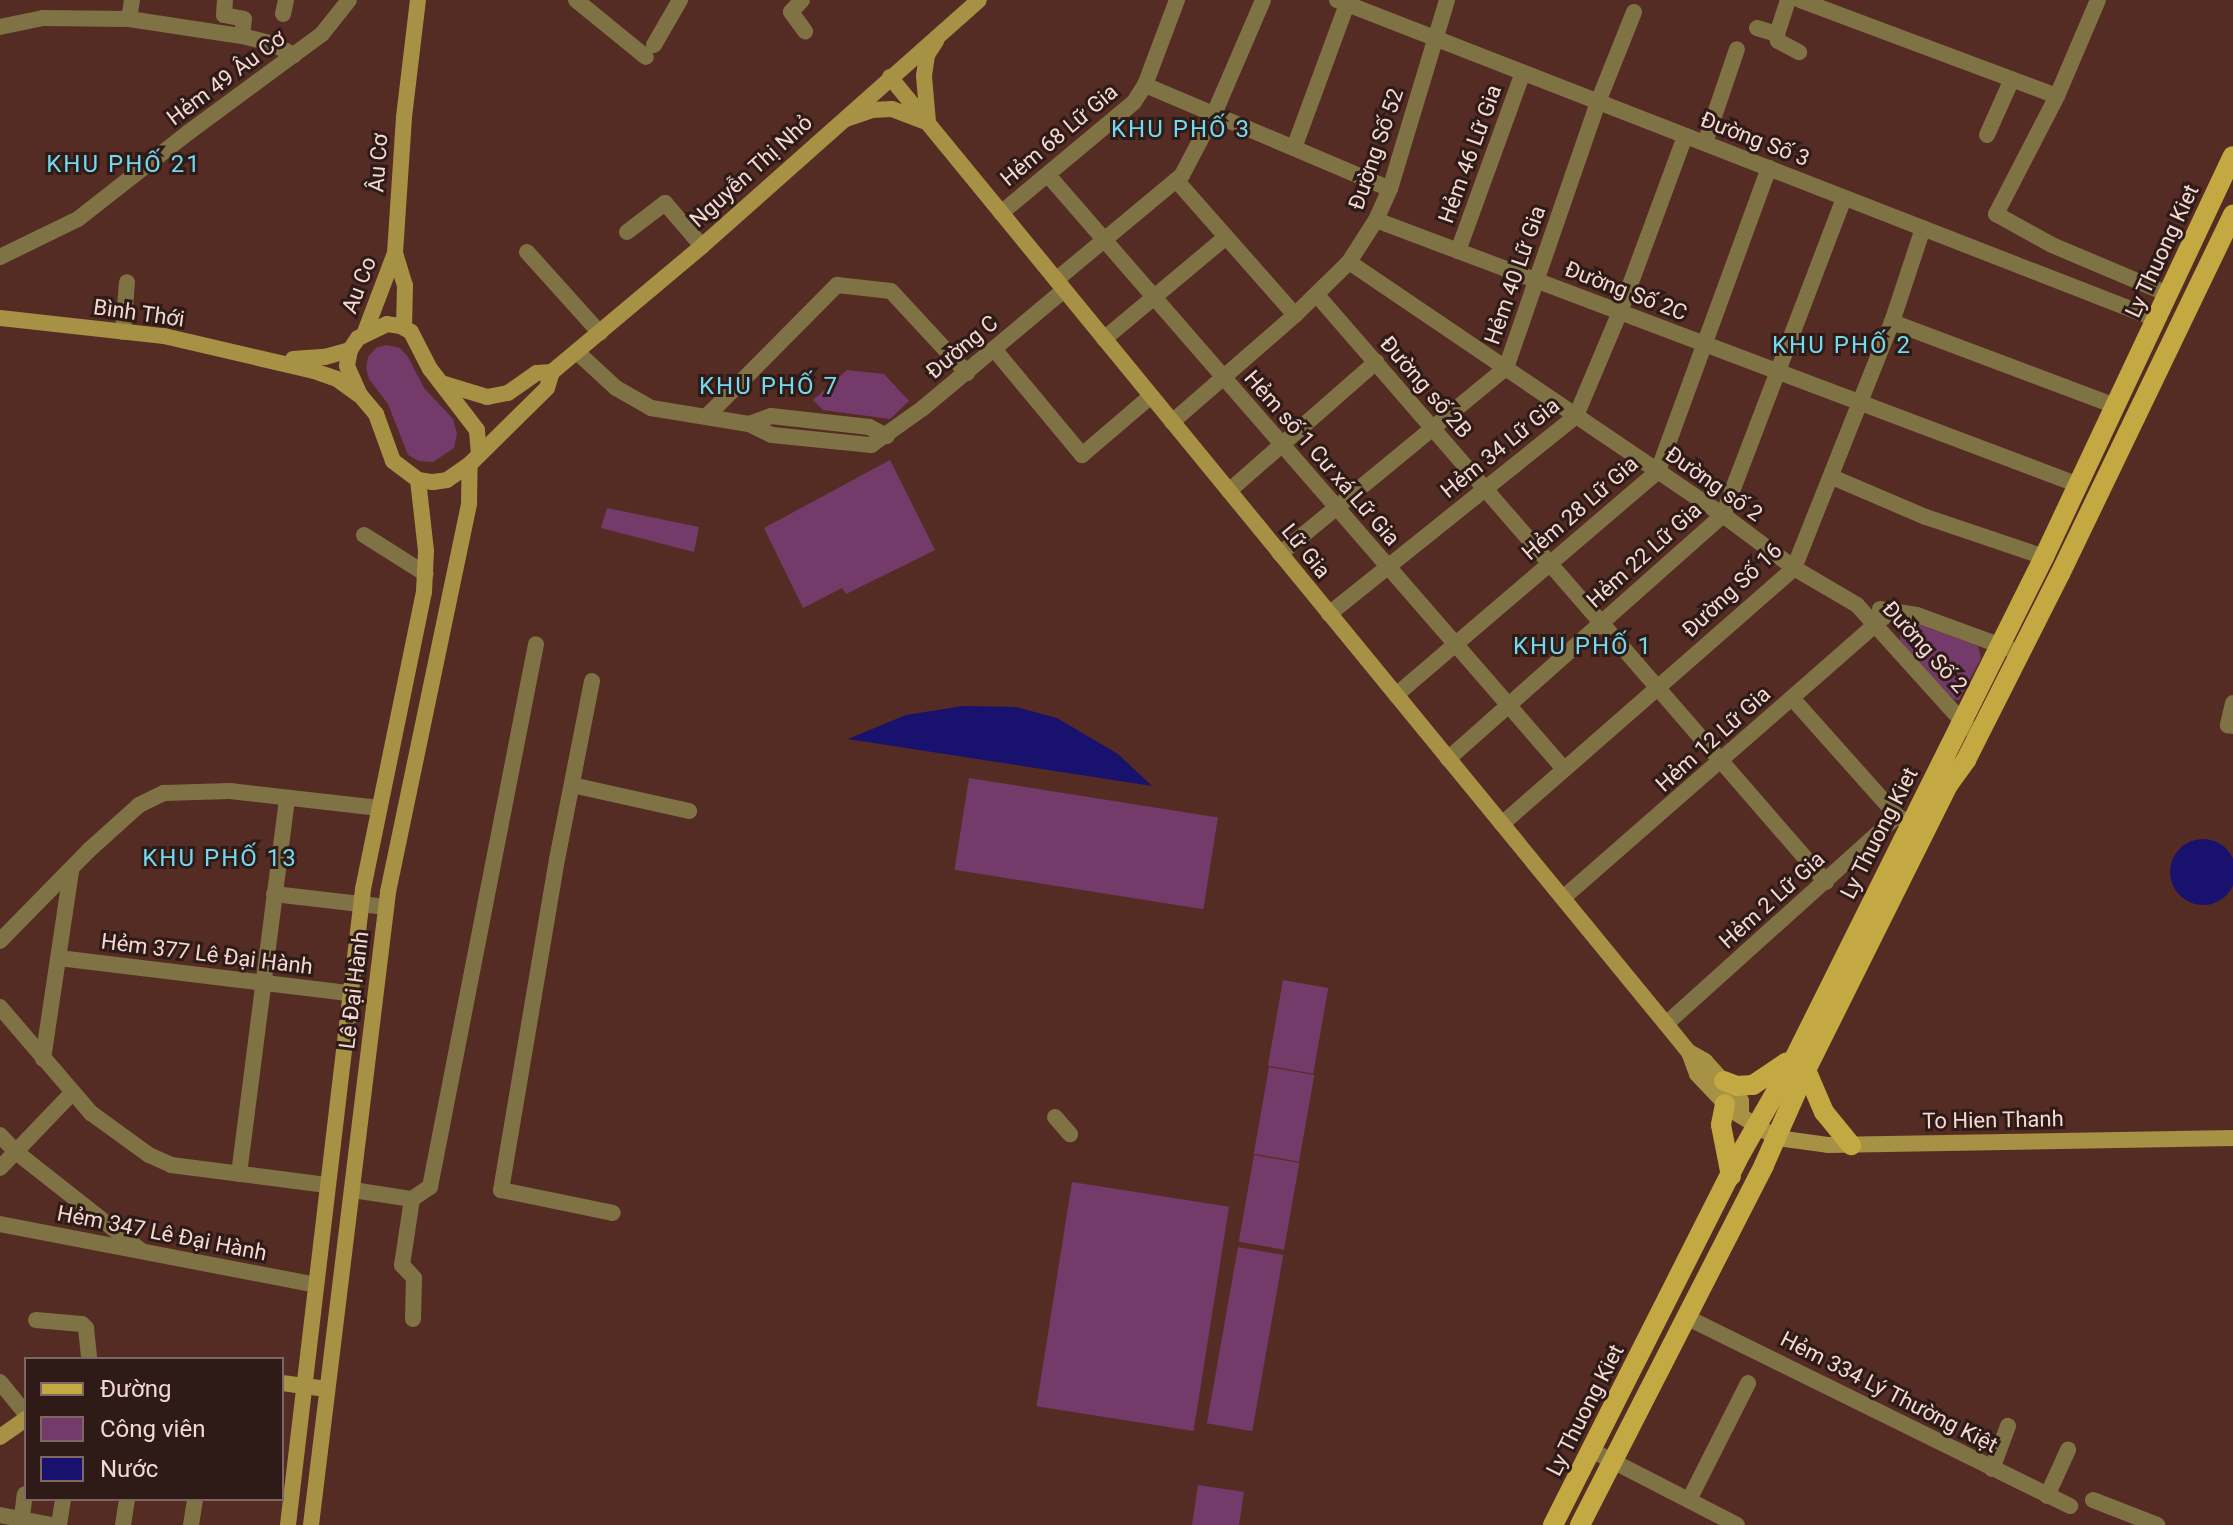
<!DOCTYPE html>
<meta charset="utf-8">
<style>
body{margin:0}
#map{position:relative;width:2233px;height:1525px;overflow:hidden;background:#552c23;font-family:Roboto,sans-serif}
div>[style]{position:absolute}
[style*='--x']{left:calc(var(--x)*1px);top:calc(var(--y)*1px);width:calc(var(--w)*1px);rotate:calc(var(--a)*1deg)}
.green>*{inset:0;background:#743a6a;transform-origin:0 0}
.water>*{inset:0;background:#18116d}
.round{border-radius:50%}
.street>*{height:16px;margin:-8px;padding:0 8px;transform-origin:8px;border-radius:8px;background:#7f7244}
.secondary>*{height:16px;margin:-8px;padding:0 8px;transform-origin:8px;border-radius:8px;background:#a69144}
.primary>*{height:20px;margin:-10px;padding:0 10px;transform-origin:10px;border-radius:10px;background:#c4a841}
span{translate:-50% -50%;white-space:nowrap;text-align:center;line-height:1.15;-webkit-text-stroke:6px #2e1b17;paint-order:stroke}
.street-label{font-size:22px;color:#f4d9d3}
.neighbourhood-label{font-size:24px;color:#73d9ef;letter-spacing:2px}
.legend{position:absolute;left:24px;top:1357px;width:260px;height:144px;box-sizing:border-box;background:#2e1b17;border:2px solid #7d6762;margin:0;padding:10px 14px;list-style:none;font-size:24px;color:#f4d9d3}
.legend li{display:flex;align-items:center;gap:16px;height:40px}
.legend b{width:40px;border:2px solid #7d6762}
</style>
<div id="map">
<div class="green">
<div style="clip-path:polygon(386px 345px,400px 348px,408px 357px,424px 388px,453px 419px,457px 434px,454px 448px,433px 462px,419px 461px,408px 455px,388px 404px,369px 379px,366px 368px,368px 357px,376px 348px)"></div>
<div style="clip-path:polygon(847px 370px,884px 374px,909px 401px,890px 419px,823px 410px,813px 400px)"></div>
<div style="clip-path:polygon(890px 460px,935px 550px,846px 594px,842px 588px,803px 608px,764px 528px)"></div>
<div style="clip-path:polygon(607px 508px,699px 527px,694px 552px,601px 528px)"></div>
<div style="clip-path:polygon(1912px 622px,1978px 646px,1981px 658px,1959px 700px,1953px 699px,1900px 641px,1900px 632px)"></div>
<div style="left:969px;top:778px;width:252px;height:93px;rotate:9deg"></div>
<div style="left:1283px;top:980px;width:46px;height:87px;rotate:10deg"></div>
<div style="left:1269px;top:1067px;width:46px;height:88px;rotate:10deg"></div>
<div style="left:1254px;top:1155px;width:46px;height:88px;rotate:10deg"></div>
<div style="left:1072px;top:1182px;width:159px;height:227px;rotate:9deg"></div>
<div style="left:1238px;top:1247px;width:46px;height:179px;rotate:10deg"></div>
<div style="clip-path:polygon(1198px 1485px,1244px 1492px,1239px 1525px,1192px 1525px)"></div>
</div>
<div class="water">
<div style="clip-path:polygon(963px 706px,1016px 707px,1057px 718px,1118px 754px,1152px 786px,848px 739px,906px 715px)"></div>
<div class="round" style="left:2170px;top:839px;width:66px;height:66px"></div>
</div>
<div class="street">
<div style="--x:225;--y:0;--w:15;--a:94"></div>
<div style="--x:224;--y:15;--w:20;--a:11"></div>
<div style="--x:244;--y:19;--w:17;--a:97"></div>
<div style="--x:576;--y:0;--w:90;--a:39.2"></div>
<div style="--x:802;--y:0;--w:16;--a:133"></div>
<div style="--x:791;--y:12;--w:24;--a:54"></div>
<div style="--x:1337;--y:0;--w:879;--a:21.28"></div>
<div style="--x:1800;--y:0;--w:274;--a:20.5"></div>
<div style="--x:2057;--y:96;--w:133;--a:117.3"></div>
<div style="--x:1996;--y:214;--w:64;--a:29"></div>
<div style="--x:2052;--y:245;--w:126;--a:22.9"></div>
<div style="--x:283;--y:14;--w:14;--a:-78"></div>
<div style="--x:129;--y:19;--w:19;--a:-81"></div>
<div style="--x:0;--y:27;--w:44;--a:-11.8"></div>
<div style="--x:43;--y:18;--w:86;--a:0.7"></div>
<div style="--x:129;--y:19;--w:114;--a:8.6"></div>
<div style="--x:242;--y:36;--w:32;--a:14"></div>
<div style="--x:273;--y:44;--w:24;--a:28"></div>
<div style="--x:1757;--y:28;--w:21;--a:17"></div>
<div style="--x:1777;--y:34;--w:7;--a:82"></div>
<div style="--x:1778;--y:41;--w:24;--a:28"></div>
<div style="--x:1777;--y:34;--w:36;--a:-72"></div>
<div style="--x:654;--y:45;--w:52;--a:-60"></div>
<div style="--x:1145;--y:85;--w:266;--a:23"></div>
<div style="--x:2057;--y:96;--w:104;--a:-66.9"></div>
<div style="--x:1987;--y:135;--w:61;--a:-65.9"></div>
<div style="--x:1705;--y:143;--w:99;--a:-71.2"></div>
<div style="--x:1294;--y:148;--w:153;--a:-69.8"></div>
<div style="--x:1048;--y:175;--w:787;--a:49.02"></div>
<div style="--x:1176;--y:180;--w:180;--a:48.6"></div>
<div style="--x:1001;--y:213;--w:173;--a:-39.8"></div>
<div style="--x:1134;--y:102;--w:20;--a:-57"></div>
<div style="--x:1145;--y:85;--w:91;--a:-69.4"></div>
<div style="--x:1376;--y:220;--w:748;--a:20.66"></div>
<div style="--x:627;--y:232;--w:48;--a:-37.3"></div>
<div style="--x:665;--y:203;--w:57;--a:49.3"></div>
<div style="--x:1458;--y:251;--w:190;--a:-70"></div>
<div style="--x:527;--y:252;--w:109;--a:48"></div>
<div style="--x:0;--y:257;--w:87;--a:-26"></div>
<div style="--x:78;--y:219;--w:141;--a:-38.1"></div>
<div style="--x:189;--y:132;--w:165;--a:-36.4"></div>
<div style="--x:322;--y:34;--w:43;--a:-51.5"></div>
<div style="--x:1349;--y:262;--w:452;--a:34.1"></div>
<div style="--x:1723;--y:515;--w:89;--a:36.7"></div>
<div style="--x:1794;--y:568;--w:73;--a:30.4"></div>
<div style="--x:1857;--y:605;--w:166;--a:47.9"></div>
<div style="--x:1056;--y:280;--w:164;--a:-39.8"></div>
<div style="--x:1182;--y:175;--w:69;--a:-62.3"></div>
<div style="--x:1214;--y:114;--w:124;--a:-66.7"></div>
<div style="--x:1317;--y:295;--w:777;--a:49.07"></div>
<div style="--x:1892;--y:322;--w:238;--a:20.6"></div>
<div style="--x:123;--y:332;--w:50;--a:-85.4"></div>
<div style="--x:1104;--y:339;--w:159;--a:-39.9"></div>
<div style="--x:994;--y:349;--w:138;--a:50.3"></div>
<div style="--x:1082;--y:455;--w:91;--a:-40.5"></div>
<div style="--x:577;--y:352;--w:53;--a:42.7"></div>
<div style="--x:616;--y:388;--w:40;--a:29.7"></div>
<div style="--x:651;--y:408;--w:99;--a:9.3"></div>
<div style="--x:749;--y:424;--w:25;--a:26"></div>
<div style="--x:772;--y:435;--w:100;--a:5.8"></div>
<div style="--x:871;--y:445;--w:64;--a:-35.4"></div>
<div style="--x:923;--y:408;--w:184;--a:-39.9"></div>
<div style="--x:707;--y:416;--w:185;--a:-45.2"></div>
<div style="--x:837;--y:285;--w:54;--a:6.3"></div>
<div style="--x:891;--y:291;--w:112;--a:47.2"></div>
<div style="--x:1172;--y:422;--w:163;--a:-41"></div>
<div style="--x:1295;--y:315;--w:76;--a:-44.5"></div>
<div style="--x:1349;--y:262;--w:50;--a:-57.3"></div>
<div style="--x:1376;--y:220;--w:34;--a:-66"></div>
<div style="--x:1390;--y:189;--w:197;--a:-73.2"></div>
<div style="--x:749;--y:424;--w:23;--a:-20"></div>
<div style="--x:771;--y:416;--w:99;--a:6.4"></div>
<div style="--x:869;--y:427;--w:20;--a:27"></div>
<div style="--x:1832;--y:477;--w:102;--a:23.1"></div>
<div style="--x:1926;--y:517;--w:125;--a:18.7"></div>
<div style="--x:1229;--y:491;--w:196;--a:-41.3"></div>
<div style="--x:364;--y:535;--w:73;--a:32.2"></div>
<div style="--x:1280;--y:554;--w:293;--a:-39.5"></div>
<div style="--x:1506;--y:368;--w:281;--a:-70.9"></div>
<div style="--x:1598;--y:102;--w:97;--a:-68.2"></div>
<div style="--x:1880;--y:609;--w:37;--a:9"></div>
<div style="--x:1917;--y:615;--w:99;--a:20.1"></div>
<div style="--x:1329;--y:614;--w:317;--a:-38.7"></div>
<div style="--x:1576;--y:416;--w:113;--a:-67.1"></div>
<div style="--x:1620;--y:312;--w:188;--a:-69.7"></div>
<div style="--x:592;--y:681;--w:181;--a:101.1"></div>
<div style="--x:557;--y:859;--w:336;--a:99.6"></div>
<div style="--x:501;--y:1190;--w:114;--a:11.6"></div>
<div style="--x:1396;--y:695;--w:345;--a:-40.5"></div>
<div style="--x:1658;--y:471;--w:323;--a:-69.9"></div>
<div style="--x:1792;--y:698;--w:158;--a:48.3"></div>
<div style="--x:2233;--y:703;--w:23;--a:103"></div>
<div style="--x:2228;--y:725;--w:5;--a:11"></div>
<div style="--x:1448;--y:759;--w:368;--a:-41.6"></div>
<div style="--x:1723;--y:515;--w:339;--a:-69.1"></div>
<div style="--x:572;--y:785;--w:120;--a:12.5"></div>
<div style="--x:1502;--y:824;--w:388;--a:-41.2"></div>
<div style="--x:1794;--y:568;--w:265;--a:-68.3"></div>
<div style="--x:1892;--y:322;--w:99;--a:-71.7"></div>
<div style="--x:274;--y:894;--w:113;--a:6.6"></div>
<div style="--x:1563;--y:898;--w:436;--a:-41.2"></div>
<div style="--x:0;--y:941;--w:126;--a:-45.6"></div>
<div style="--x:88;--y:851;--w:69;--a:-42"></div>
<div style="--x:139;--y:805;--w:28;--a:-26"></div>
<div style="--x:164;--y:793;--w:66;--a:-1.7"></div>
<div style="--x:230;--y:791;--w:150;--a:6.5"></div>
<div style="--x:59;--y:958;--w:293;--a:6.9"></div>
<div style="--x:0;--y:1007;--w:140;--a:49.4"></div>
<div style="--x:91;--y:1113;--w:72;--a:35.9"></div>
<div style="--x:149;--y:1155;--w:24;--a:24"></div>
<div style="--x:171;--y:1165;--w:157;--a:7.3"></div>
<div style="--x:1666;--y:1024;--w:311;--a:-42"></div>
<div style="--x:1897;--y:816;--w:14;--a:30"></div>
<div style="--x:43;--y:1059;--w:190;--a:-81.5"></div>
<div style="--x:1055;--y:1117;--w:23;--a:49"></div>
<div style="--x:0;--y:1135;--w:23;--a:47"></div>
<div style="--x:16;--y:1152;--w:160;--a:38.2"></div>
<div style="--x:0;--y:1168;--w:104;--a:-46.2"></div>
<div style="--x:239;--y:1174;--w:379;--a:-82.7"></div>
<div style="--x:353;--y:1190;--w:60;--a:8.7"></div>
<div style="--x:412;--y:1199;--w:22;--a:-34"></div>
<div style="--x:430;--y:1187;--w:553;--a:-78.95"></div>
<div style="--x:412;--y:1199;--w:67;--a:98.6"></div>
<div style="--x:402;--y:1265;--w:18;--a:47"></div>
<div style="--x:414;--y:1278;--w:41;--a:91.4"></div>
<div style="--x:0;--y:1224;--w:322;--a:10.9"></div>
<div style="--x:1688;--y:1318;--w:426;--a:26.2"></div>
<div style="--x:36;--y:1320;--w:46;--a:5"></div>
<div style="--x:82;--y:1324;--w:6;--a:45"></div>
<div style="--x:86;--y:1328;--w:31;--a:84"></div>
<div style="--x:0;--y:1382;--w:41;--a:50.9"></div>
<div style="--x:1591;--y:1450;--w:164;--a:27.2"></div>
<div style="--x:1992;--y:1469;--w:46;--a:-69.6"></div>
<div style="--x:2047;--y:1496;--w:51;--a:-65.5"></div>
<div style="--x:1689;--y:1500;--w:131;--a:-63.2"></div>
<div style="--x:2093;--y:1500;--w:69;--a:21.3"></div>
<div style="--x:0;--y:1515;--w:53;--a:10.9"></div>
<div style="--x:21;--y:1525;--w:31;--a:-83"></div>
<div style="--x:59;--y:1525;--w:26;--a:-81"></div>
<div style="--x:123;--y:1525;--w:26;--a:-81"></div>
<div style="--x:191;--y:1525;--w:26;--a:-81"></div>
</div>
<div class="secondary">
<div style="--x:890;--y:77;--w:1224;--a:50.67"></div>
<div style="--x:1666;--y:1024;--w:36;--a:51"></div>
<div style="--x:1689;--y:1052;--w:23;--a:70"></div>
<div style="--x:1697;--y:1074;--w:50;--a:46.6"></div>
<div style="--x:1731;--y:1110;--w:54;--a:31.3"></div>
<div style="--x:1777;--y:1138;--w:51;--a:7.8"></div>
<div style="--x:1828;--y:1145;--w:405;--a:-1"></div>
<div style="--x:846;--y:119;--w:28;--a:-19"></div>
<div style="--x:872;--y:110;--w:20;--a:-3"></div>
<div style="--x:892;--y:109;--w:33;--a:21"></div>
<div style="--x:928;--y:122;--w:46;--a:-95"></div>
<div style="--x:924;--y:76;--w:21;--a:-82"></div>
<div style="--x:927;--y:55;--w:17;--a:-57"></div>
<div style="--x:395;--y:253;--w:34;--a:73"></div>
<div style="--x:405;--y:285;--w:43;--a:91.3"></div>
<div style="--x:0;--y:318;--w:165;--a:6.3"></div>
<div style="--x:164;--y:336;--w:154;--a:13.1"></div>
<div style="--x:314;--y:371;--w:24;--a:19"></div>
<div style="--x:337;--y:379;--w:26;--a:36"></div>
<div style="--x:365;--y:332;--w:85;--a:-69.2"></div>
<div style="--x:395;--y:253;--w:136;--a:-86.2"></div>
<div style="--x:404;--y:117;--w:118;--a:-83.2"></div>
<div style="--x:293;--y:359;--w:32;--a:-4"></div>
<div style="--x:325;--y:357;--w:26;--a:-16"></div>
<div style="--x:441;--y:383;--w:48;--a:16.9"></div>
<div style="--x:487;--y:397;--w:21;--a:-11"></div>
<div style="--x:508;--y:393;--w:35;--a:-35"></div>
<div style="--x:537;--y:373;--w:15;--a:-4"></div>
<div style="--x:552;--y:372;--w:196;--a:-40"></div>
<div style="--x:702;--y:246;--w:370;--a:-41.6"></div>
<div style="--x:479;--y:454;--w:24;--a:-95"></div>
<div style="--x:477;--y:430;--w:77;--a:-127.6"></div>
<div style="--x:430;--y:369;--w:42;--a:-117.2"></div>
<div style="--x:411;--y:332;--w:12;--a:-149"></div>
<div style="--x:401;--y:326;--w:14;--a:-172"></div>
<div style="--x:387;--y:324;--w:32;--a:154"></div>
<div style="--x:358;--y:338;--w:14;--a:124"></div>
<div style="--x:350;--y:350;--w:16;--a:101"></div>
<div style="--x:347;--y:366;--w:32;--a:66"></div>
<div style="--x:360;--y:395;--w:25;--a:50"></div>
<div style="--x:376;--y:414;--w:50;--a:70.1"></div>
<div style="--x:393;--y:461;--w:31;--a:37"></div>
<div style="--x:418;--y:480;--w:15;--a:8"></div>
<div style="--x:433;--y:482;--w:14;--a:-8"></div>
<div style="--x:447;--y:480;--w:28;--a:-35"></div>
<div style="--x:470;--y:464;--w:108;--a:-44.6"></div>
<div style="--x:547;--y:388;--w:17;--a:-73"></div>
<div style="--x:1689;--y:1052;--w:18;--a:29"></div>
<div style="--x:1705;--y:1061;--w:54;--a:48"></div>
<div style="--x:1741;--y:1101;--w:13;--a:90"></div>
<div style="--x:282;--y:1383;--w:45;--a:7.6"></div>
<div style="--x:0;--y:1437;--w:32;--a:-35"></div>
<div style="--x:288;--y:1525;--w:640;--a:-83.27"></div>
<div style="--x:363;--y:889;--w:303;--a:-78.4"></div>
<div style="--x:424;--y:592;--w:41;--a:-87.2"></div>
<div style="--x:426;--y:551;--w:71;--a:-96.4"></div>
<div style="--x:311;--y:1525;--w:638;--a:-83.06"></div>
<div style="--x:388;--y:892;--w:397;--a:-78.2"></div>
<div style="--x:469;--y:503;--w:39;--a:-89"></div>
</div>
<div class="primary">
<div style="--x:1806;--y:1070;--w:46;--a:66.8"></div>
<div style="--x:1824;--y:1112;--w:43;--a:50.7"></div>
<div style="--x:1724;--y:1081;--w:14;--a:21"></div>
<div style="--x:1737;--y:1086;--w:16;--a:-4"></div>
<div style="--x:1753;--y:1085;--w:40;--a:-34"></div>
<div style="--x:1725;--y:1104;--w:21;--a:101"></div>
<div style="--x:1721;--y:1125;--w:52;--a:78.9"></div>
<div style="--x:1553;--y:1525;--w:417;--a:-63.2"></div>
<div style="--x:1741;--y:1153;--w:97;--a:-60.3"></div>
<div style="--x:1789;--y:1069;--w:572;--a:-63.52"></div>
<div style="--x:2044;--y:557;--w:443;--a:-64.8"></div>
<div style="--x:1580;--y:1525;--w:404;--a:-62.9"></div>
<div style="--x:1764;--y:1165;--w:104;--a:-66.1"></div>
<div style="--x:1806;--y:1070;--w:318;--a:-63.5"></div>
<div style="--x:1948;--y:785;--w:31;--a:-54"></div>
<div style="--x:1966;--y:760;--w:208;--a:-63.2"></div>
<div style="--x:2060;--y:574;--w:399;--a:-64.3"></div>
</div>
<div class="street-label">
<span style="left:226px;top:78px;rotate:-37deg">Hẻm 49 Âu Cơ</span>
<span style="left:1059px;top:135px;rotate:-40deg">Hẻm 68 Lữ Gia</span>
<span style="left:1755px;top:139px;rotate:21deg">Đường Số 3</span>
<span style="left:1376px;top:149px;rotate:-71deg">Đường Số 52</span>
<span style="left:1470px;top:154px;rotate:-70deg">Hẻm 46 Lữ Gia</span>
<span style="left:378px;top:163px;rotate:-86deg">Âu Cơ</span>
<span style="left:751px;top:171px;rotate:-42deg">Nguyễn Thị Nhỏ</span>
<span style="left:2162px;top:251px;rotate:-65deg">Ly Thuong Kiet</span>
<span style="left:1515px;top:275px;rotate:-71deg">Hẻm 40 Lữ Gia</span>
<span style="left:359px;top:285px;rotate:-69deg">Au Co</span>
<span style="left:1626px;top:291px;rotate:21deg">Đường Số 2C</span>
<span style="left:139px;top:313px;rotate:8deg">Bình Thới</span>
<span style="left:962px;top:347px;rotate:-40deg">Đường C</span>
<span style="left:1426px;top:387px;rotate:49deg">Đường số 2B</span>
<span style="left:1500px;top:448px;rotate:-39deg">Hẻm 34 Lữ Gia</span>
<span style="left:1322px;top:458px;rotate:49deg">Hẻm số 1 Cư xá Lữ Gia</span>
<span style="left:1714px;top:484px;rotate:35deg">Đường số 2</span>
<span style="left:1580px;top:508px;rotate:-41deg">Hẻm 28 Lữ Gia</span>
<span style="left:1306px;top:551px;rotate:51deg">Lữ Gia</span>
<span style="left:1644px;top:555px;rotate:-42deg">Hẻm 22 Lữ Gia</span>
<span style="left:1732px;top:590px;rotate:-43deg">Đường Số 16</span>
<span style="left:1925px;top:647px;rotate:48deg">Đường Số 2</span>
<span style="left:1713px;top:739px;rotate:-42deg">Hẻm 12 Lữ Gia</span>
<span style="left:1879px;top:833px;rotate:-63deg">Ly Thuong Kiet</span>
<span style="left:1772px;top:900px;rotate:-42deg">Hẻm 2 Lữ Gia</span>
<span style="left:207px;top:954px;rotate:7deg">Hẻm 377 Lê Đại Hành</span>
<span style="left:354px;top:990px;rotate:-83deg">Lê Đại Hành</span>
<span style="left:1993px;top:1120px;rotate:-1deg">To Hien Thanh</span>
<span style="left:162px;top:1233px;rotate:11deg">Hẻm 347 Lê Đại Hành</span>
<span style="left:1889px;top:1392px;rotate:27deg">Hẻm 334 Lý Thường Kiệt</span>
<span style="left:1585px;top:1410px;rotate:-63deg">Ly Thuong Kiet</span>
</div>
<div class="neighbourhood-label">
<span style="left:1181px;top:130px">KHU PHỐ 3</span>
<span style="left:124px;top:165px">KHU PHỐ 21</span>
<span style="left:1842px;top:346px">KHU PHỐ 2</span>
<span style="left:769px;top:387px">KHU PHỐ 7</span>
<span style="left:1583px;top:647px">KHU PHỐ 1</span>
<span style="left:220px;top:859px">KHU PHỐ 13</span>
</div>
<ul class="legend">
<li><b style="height:10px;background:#c4a841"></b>Đường</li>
<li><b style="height:22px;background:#743a6a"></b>Công viên</li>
<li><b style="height:22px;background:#18116d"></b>Nước</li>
</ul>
</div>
